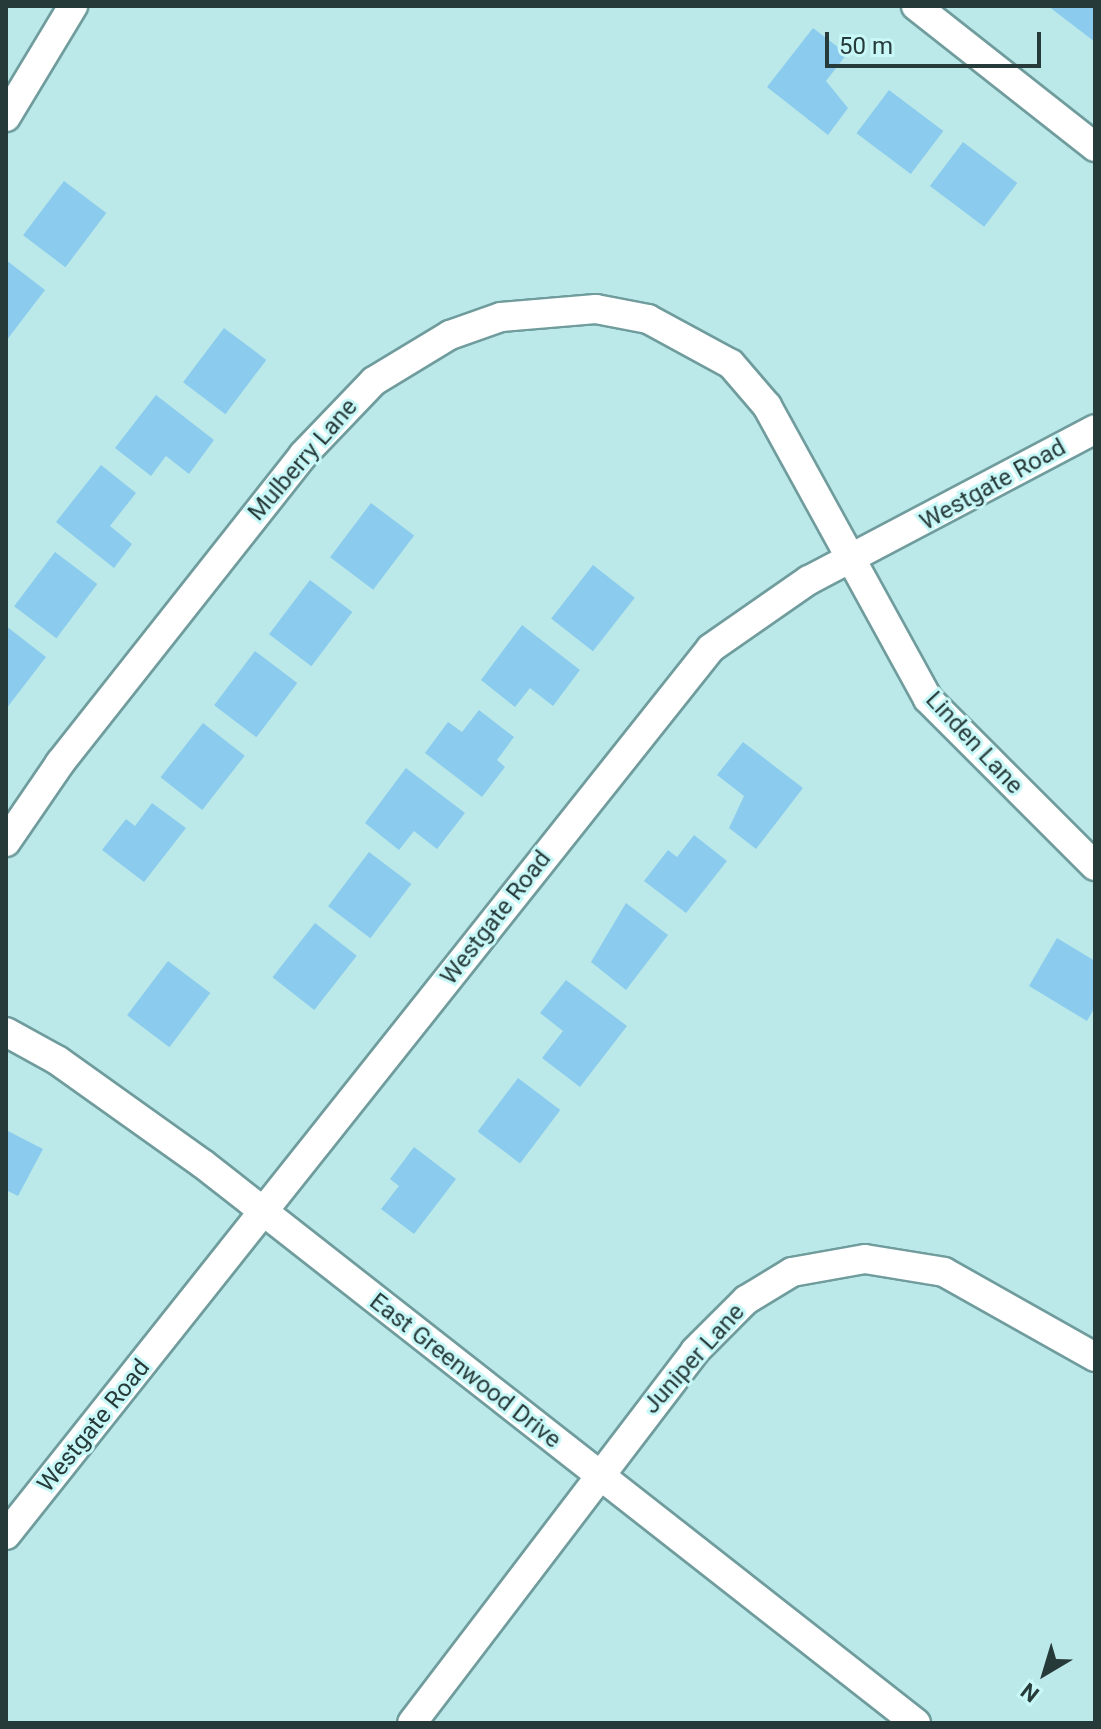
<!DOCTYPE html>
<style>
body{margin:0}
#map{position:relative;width:1101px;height:1729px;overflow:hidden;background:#bbe9ea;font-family:Roboto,sans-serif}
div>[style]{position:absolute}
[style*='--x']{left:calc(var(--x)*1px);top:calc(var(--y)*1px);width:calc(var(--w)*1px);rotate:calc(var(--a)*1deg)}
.building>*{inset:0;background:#8bcbed;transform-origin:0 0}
.roads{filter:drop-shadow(2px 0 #709c9d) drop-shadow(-2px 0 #709c9d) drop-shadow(0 2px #709c9d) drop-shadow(0 -2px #709c9d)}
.street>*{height:28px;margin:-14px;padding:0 14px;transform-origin:14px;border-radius:14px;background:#fff}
span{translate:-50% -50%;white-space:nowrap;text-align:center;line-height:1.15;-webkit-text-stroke:6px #c8f7f7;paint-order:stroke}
.street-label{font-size:24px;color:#273a3a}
.frame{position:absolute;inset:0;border:8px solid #273a3a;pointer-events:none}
.north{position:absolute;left:1005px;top:1633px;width:80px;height:80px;-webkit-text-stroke:6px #c8f7f7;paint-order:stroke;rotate:218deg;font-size:22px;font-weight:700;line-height:32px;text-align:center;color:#273a3a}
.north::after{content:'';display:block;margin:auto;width:28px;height:36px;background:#273a3a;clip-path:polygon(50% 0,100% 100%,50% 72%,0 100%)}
.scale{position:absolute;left:825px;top:32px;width:216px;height:36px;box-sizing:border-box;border:4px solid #273a3a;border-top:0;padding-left:10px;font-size:24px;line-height:28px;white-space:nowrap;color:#273a3a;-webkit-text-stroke:6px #c8f7f7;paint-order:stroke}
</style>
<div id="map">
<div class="building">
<div style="clip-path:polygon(1048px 6px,1095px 6px,1095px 42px)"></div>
<div style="clip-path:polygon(813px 28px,847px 54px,826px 81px,848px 108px,828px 135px,767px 87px)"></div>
<div style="left:889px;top:90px;width:68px;height:54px;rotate:37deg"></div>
<div style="left:963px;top:142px;width:68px;height:55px;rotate:37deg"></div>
<div style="left:64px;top:181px;width:53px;height:68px;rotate:37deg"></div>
<div style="clip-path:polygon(6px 260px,45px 290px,6px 341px)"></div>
<div style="left:224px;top:328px;width:53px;height:68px;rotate:37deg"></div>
<div style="clip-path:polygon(156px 395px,214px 440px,189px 474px,166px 456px,151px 476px,115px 448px)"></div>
<div style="clip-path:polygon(101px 465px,136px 493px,110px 526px,132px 544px,114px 568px,56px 522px)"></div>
<div style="left:371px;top:503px;width:54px;height:68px;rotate:37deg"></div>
<div style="left:55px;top:552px;width:53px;height:68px;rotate:37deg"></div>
<div style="left:593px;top:565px;width:53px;height:68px;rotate:38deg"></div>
<div style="left:310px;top:580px;width:53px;height:68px;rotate:37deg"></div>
<div style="clip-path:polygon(522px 625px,580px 670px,553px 706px,530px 688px,515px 707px,481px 680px)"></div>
<div style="clip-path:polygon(6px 626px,46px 657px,6px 709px)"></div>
<div style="left:255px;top:651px;width:53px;height:68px;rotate:37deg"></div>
<div style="clip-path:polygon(479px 710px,514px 737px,497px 760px,505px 767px,482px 797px,425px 753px,448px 722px,462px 732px)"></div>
<div style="left:203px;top:723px;width:53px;height:69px;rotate:38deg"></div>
<div style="clip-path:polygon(743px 742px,803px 788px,756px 849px,729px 828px,744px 796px,717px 775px)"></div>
<div style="clip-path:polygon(406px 768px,465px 813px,437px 849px,414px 831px,399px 850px,365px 823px)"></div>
<div style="clip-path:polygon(152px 803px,186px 828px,144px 882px,102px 850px,126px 819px,135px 826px)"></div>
<div style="clip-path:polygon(694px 835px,727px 861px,686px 913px,644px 881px,668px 850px,677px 857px)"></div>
<div style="left:369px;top:852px;width:53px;height:68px;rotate:37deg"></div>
<div style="clip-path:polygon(626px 903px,668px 935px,626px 990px,591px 962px)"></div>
<div style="left:315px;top:923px;width:53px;height:69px;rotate:38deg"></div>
<div style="clip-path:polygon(1057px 938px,1095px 961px,1095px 1007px,1087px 1021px,1029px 986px)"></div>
<div style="left:168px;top:961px;width:53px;height:68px;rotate:37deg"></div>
<div style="clip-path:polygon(566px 980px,627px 1026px,580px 1087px,542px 1058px,563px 1031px,540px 1013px)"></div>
<div style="left:518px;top:1078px;width:53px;height:67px;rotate:37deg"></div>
<div style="clip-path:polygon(6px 1130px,43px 1149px,18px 1196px,6px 1190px)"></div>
<div style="clip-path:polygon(414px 1147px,456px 1179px,414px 1234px,381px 1209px,399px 1186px,390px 1179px)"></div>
</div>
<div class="roads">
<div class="street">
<div style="--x:916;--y:6;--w:228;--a:38.2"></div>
<div style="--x:6;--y:117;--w:130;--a:-58.9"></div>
<div style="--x:6;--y:842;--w:96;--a:-55.6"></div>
<div style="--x:60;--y:763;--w:392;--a:-51.7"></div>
<div style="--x:303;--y:455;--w:103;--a:-46.2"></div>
<div style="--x:374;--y:381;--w:89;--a:-31.2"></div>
<div style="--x:450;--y:335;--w:54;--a:-19.4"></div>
<div style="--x:501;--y:317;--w:95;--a:-4.8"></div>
<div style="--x:596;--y:309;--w:53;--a:10.9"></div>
<div style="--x:648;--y:319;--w:94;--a:28.5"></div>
<div style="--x:731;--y:364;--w:55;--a:49.4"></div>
<div style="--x:767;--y:406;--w:334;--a:61.2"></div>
<div style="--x:928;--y:699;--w:236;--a:45"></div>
<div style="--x:6;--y:1032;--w:58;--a:28.8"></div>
<div style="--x:57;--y:1060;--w:179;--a:35.5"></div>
<div style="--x:203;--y:1164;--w:906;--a:38.1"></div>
<div style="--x:6;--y:1535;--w:1133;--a:-51.52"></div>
<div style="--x:711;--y:648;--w:119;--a:-34.8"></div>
<div style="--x:809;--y:580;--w:323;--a:-27.8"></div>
<div style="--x:412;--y:1723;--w:467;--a:-52.7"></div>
<div style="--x:695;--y:1351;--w:72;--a:-45"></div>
<div style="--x:746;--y:1300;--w:54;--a:-31.3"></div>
<div style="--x:792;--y:1272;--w:74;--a:-10.1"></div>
<div style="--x:865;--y:1259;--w:80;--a:9.3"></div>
<div style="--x:944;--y:1272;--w:173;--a:29.4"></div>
</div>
</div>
<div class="street-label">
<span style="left:303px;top:460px;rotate:-49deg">Mulberry Lane</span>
<span style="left:993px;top:485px;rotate:-29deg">Westgate Road</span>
<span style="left:974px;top:743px;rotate:47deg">Linden Lane</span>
<span style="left:496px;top:918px;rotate:-52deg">Westgate Road</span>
<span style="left:694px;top:1359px;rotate:-48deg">Juniper Lane</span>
<span style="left:465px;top:1371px;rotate:38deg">East Greenwood Drive</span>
<span style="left:94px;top:1426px;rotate:-51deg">Westgate Road</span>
</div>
<div class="frame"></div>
<div class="north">N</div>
<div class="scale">50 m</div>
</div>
